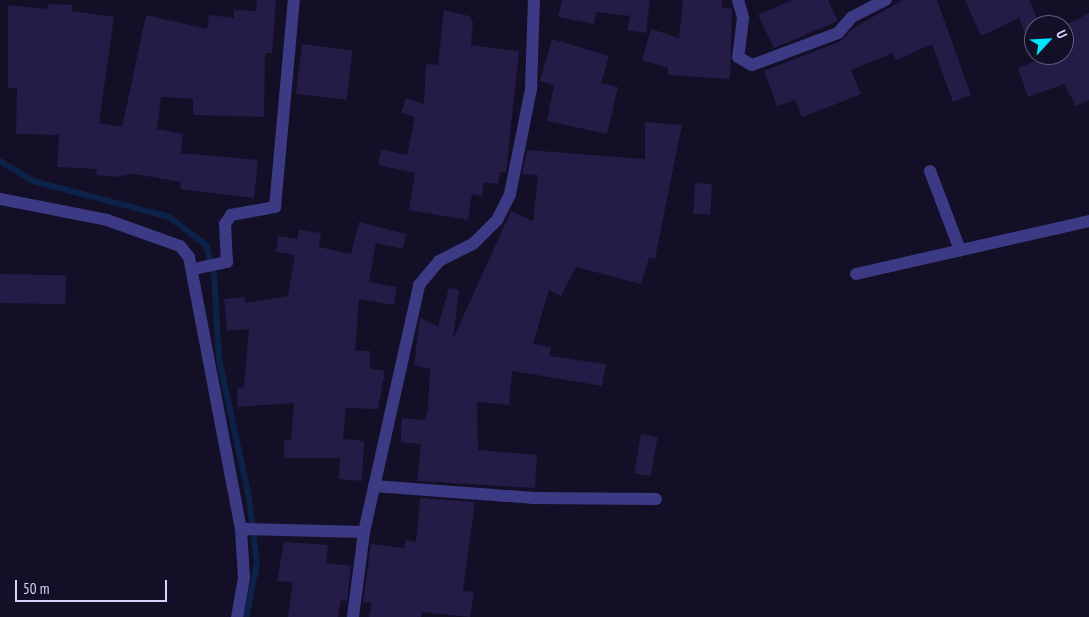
<!DOCTYPE html>
<style>
body{margin:0}
#map{position:relative;width:1089px;height:617px;overflow:hidden;background:#130f26;font-family:"PT Sans Narrow",sans-serif}
div>[style]{position:absolute}
[style*='--x']{left:calc(var(--x)*1px);top:calc(var(--y)*1px);width:calc(var(--w)*1px);rotate:calc(var(--a)*1deg)}
.stream>*{height:6px;margin:-3px;padding:0 3px;transform-origin:3px;border-radius:3px;background:#0c2248}
.building>*{inset:0;background:#241b47;transform-origin:0 0}
.minor>*{height:12px;margin:-6px;padding:0 6px;transform-origin:6px;border-radius:6px;background:#3d3a85}
span{translate:-50% -50%;white-space:nowrap;text-align:center;line-height:1.15;-webkit-text-stroke:4px #130f26;paint-order:stroke}
.north{position:absolute;left:1024px;top:15px;width:50px;height:50px;box-sizing:border-box;background:#130f26;border:1px solid #625e7d;border-radius:50%;rotate:65deg;font-size:14px;font-weight:700;line-height:20px;text-align:center;color:#d9d4ff}
.north::after{content:'';display:block;margin:auto;width:18px;height:22px;background:#00e5ff;clip-path:polygon(50% 0,100% 100%,50% 72%,0 100%)}
.scale{position:absolute;left:15px;top:580px;width:152px;height:22px;box-sizing:border-box;border:2px solid #d9d4ff;border-top:0;padding-left:6px;font-size:15px;line-height:18px;white-space:nowrap;color:#d9d4ff;-webkit-text-stroke:4px #130f26;paint-order:stroke}
</style>
<div id="map">
<div class="stream">
<div style="--x:0;--y:161;--w:39;--a:31"></div>
<div style="--x:33;--y:181;--w:141;--a:14.8"></div>
<div style="--x:169;--y:217;--w:46;--a:37.1"></div>
<div style="--x:206;--y:245;--w:30;--a:75"></div>
<div style="--x:214;--y:274;--w:85;--a:86.6"></div>
<div style="--x:219;--y:359;--w:142;--a:77.8"></div>
<div style="--x:249;--y:498;--w:66;--a:83.1"></div>
<div style="--x:257;--y:564;--w:54;--a:101.7"></div>
</div>
<div class="building">
<div style="clip-path:polygon(257px 0,276px 0,272px 53px,265px 53px,264px 117px,193px 115px,193px 99px,161px 97px,157px 129px,183px 134px,181px 153px,258px 160px,254px 198px,180px 189px,181px 182px,134px 174px,114px 177px,96px 175px,97px 169px,57px 167px,59px 135px,16px 134px,17px 88px,8px 88px,8px 5px,47px 9px,48px 4px,72px 5px,72px 11px,114px 17px,99px 123px,122px 127px,146px 15px,207px 29px,209px 15px,234px 18px,234px 10px,256px 11px)"></div>
<div style="clip-path:polygon(562px 0,650px 0,646px 33px,627px 30px,630px 16px,596px 12px,594px 24px,558px 17px)"></div>
<div style="clip-path:polygon(683px 0,722px 0,722px 8px,732px 9px,730px 79px,668px 75px,668px 68px,642px 60px,651px 29px,679px 38px)"></div>
<div style="clip-path:polygon(792px 0,828px 0,838px 21px,774px 48px,758px 15px)"></div>
<div style="clip-path:polygon(903px 0,937px 0,971px 95px,953px 102px,932px 44px,896px 60px,893px 53px,851px 70px,861px 94px,844px 101px,802px 117px,795px 100px,777px 106px,764px 71px,841px 41px,853px 28px)"></div>
<div style="clip-path:polygon(965px 0,1029px 0,1040px 25px,1034px 25px,1034px 55px,1064px 55px,1064px 26px,1089px 13px,1089px 100px,1076px 106px,1064px 84px,1028px 97px,1018px 68px,1036px 61px,1019px 18px,981px 36px)"></div>
<div style="clip-path:polygon(444px 10px,469px 16px,473px 22px,471px 45px,519px 51px,506px 172px,500px 172px,498px 184px,484px 182px,482px 196px,472px 194px,468px 220px,409px 210px,415px 173px,378px 165px,381px 149px,407px 155px,415px 117px,401px 113px,406px 98px,424px 104px,426px 64px,438px 65px)"></div>
<div style="clip-path:polygon(552px 39px,609px 56px,601px 83px,618px 87px,607px 134px,547px 121px,554px 85px,540px 81px)"></div>
<div style="left:302px;top:44px;width:51px;height:50px;rotate:7deg"></div>
<div style="clip-path:polygon(645px 122px,682px 125px,655px 259px,649px 257px,641px 284px,576px 267px,561px 296px,549px 290px,533px 344px,551px 347px,549px 356px,606px 364px,602px 386px,512px 371px,509px 405px,477px 402px,478px 450px,537px 455px,535px 488px,417px 481px,421px 444px,401px 442px,401px 434px,402px 418px,425px 420px,428px 408px,430px 369px,414px 365px,420px 318px,438px 326px,449px 288px,459px 290px,453px 339px,511px 211px,533px 221px,538px 175px,522px 174px,527px 150px,645px 159px)"></div>
<div style="left:695px;top:183px;width:17px;height:31px;rotate:3deg"></div>
<div style="clip-path:polygon(359px 222px,406px 234px,403px 249px,376px 243px,369px 282px,397px 287px,394px 305px,359px 299px,355px 351px,370px 351px,370px 368px,385px 371px,378px 409px,346px 408px,343px 439px,364px 441px,362px 481px,339px 479px,340px 458px,284px 458px,284px 440px,291px 440px,294px 403px,238px 407px,237px 388px,244px 387px,249px 329px,227px 331px,224px 299px,245px 297px,245px 303px,288px 296px,295px 255px,276px 252px,278px 236px,297px 239px,299px 230px,321px 233px,319px 247px,351px 254px)"></div>
<div style="left:0;top:274px;width:66px;height:29px;rotate:1deg"></div>
<div style="left:641px;top:434px;width:17px;height:40px;rotate:10deg"></div>
<div style="clip-path:polygon(420px 498px,475px 502px,463px 591px,474px 592px,470px 617px,422px 612px,421px 617px,369px 617px,372px 603px,363px 602px,371px 544px,404px 548px,406px 540px,416px 542px)"></div>
<div style="clip-path:polygon(284px 542px,328px 545px,326px 563px,351px 566px,347px 601px,341px 600px,338px 617px,288px 617px,293px 582px,277px 581px)"></div>
</div>
<div class="minor">
<div style="--x:738;--y:0;--w:19;--a:74"></div>
<div style="--x:743;--y:18;--w:39;--a:97"></div>
<div style="--x:738;--y:57;--w:16;--a:30"></div>
<div style="--x:752;--y:65;--w:92;--a:-20.4"></div>
<div style="--x:838;--y:33;--w:21;--a:-49"></div>
<div style="--x:852;--y:17;--w:38;--a:-27"></div>
<div style="--x:930;--y:171;--w:85;--a:69.2"></div>
<div style="--x:0;--y:199;--w:109;--a:11.1"></div>
<div style="--x:107;--y:220;--w:77;--a:19.6"></div>
<div style="--x:180;--y:246;--w:14;--a:51"></div>
<div style="--x:189;--y:257;--w:277;--a:79.2"></div>
<div style="--x:241;--y:529;--w:49;--a:86.5"></div>
<div style="--x:244;--y:578;--w:40;--a:100"></div>
<div style="--x:194;--y:269;--w:34;--a:-12"></div>
<div style="--x:227;--y:262;--w:38;--a:-93"></div>
<div style="--x:225;--y:224;--w:11;--a:-56"></div>
<div style="--x:231;--y:215;--w:45;--a:-10.3"></div>
<div style="--x:275;--y:207;--w:208;--a:-84.8"></div>
<div style="--x:856;--y:274;--w:239;--a:-12.8"></div>
<div style="--x:374;--y:486;--w:158;--a:4.3"></div>
<div style="--x:532;--y:498;--w:124;--a:0.5"></div>
<div style="--x:241;--y:529;--w:123;--a:1.4"></div>
<div style="--x:364;--y:532;--w:86;--a:97.4"></div>
<div style="--x:364;--y:532;--w:253;--a:-77.4"></div>
<div style="--x:419;--y:285;--w:31;--a:-50"></div>
<div style="--x:439;--y:261;--w:39;--a:-27"></div>
<div style="--x:474;--y:243;--w:33;--a:-45"></div>
<div style="--x:497;--y:220;--w:29;--a:-63"></div>
<div style="--x:510;--y:194;--w:107;--a:-78.7"></div>
<div style="--x:531;--y:89;--w:89;--a:-88.1"></div>
</div>
<div class="north">U</div>
<div class="scale">50 m</div>
</div>
